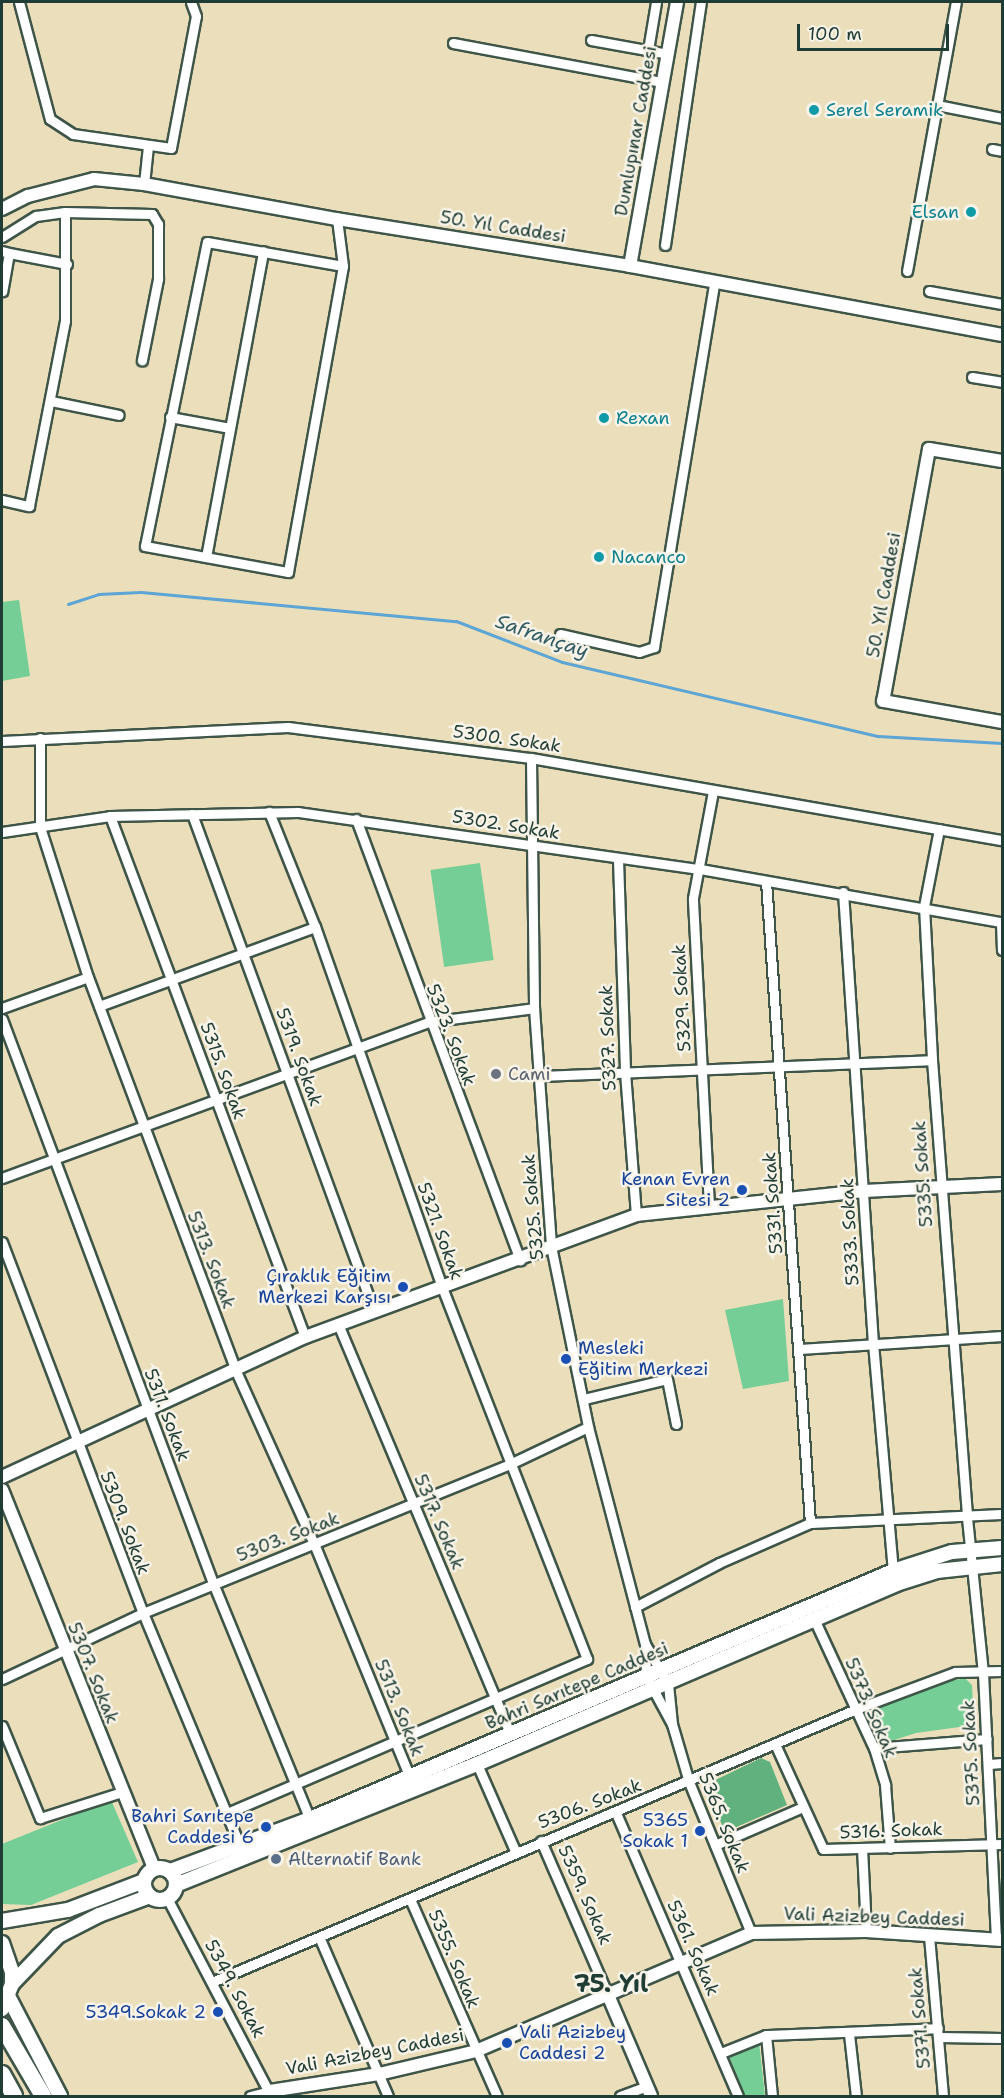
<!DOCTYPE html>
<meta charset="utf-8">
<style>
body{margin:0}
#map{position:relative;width:1004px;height:2098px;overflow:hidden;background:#ebdfbb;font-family:"Shantell Sans",sans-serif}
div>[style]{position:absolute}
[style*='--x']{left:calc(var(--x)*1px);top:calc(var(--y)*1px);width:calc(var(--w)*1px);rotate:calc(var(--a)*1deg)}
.green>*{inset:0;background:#75ce95;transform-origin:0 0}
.forest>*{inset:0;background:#60b17e}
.stream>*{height:3px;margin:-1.5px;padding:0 1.5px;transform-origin:1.5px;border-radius:1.5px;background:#5da5d4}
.roads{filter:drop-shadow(2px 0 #3e5548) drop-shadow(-2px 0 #3e5548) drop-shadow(0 2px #3e5548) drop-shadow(0 -2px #3e5548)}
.minor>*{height:9px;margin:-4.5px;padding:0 4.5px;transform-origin:4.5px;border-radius:4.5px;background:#fff}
.tertiary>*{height:12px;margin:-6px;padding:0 6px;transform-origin:6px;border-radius:6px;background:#fff}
.secondary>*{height:14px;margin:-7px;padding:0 7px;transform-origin:7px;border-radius:7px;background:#fff}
.secondary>.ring{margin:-7px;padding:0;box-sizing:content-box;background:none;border:14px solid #fff;border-radius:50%}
.trunk>*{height:16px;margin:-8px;padding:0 8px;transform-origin:8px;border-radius:8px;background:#fff}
.dots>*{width:16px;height:16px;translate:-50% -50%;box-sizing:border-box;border:3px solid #f7f3e8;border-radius:50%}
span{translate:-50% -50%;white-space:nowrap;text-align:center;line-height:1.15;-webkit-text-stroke:5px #f7f3e8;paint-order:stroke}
.culture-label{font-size:18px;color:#0d838f}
.left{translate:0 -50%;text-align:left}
.right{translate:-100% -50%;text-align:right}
.street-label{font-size:18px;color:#1f3d34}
.worship-label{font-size:18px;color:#5b616d}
.transit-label{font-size:18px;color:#164399}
.service-label{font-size:18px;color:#4e5e75}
.water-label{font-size:20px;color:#325c64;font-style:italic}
.district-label{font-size:24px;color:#1f3d34;font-weight:700}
.frame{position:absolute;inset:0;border:3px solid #1f3d34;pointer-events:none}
.scale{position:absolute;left:797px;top:24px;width:152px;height:27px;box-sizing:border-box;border:3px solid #1f3d34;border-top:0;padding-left:8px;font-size:18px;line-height:21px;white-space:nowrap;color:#1f3d34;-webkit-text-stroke:4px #f7f3e8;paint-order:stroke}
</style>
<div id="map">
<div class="green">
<div style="clip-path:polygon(19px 600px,30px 676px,2px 681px,2px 602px)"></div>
<div style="left:480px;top:863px;width:98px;height:50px;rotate:82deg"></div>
<div style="clip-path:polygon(783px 1299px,789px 1381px,743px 1389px,725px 1310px)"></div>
<div style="clip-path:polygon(965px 1678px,972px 1685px,974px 1725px,916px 1733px,888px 1742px,880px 1739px,870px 1720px,873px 1710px,917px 1688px)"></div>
<div style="clip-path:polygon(111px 1800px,138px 1862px,31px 1905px,2px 1904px,2px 1844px)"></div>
<div style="clip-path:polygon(759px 2042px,765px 2096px,745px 2096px,728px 2054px)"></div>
</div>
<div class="forest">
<div style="clip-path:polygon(761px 1758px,770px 1762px,787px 1805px,725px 1832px,705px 1785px)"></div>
</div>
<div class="stream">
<div style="--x:68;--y:604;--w:32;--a:-18"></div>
<div style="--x:98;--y:594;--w:43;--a:-2.7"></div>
<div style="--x:141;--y:592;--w:316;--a:5.3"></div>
<div style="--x:456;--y:621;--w:114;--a:21.1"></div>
<div style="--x:562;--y:662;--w:325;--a:13.2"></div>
<div style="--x:878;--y:736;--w:124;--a:3.2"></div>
</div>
<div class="roads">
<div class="minor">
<div style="--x:19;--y:2;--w:121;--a:75.2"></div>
<div style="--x:50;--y:119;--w:27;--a:33"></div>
<div style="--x:73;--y:134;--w:99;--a:8.1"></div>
<div style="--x:171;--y:148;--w:134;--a:-79.3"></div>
<div style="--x:196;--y:16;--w:15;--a:-110"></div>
<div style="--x:591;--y:40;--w:78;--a:10.3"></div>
<div style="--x:453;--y:43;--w:213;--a:10.6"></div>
<div style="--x:648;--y:50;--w:49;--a:-80.5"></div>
<div style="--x:937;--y:105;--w:66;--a:11.3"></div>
<div style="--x:992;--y:149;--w:10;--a:11"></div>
<div style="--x:144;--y:184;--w:39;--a:-84"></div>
<div style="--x:337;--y:219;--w:47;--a:82.7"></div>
<div style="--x:343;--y:266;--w:311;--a:100.2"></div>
<div style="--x:288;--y:572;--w:145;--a:-169.7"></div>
<div style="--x:145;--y:546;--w:310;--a:-78.5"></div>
<div style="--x:207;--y:242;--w:138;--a:10"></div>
<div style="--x:2;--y:237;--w:40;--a:-32"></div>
<div style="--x:36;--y:216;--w:29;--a:-8"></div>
<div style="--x:65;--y:212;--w:87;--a:1.3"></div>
<div style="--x:152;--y:214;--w:12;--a:59"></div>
<div style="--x:158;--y:224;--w:55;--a:90"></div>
<div style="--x:158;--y:279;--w:83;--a:101.2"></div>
<div style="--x:665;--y:245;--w:246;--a:-81.6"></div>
<div style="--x:2;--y:251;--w:7;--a:16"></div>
<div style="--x:9;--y:253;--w:39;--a:100"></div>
<div style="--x:9;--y:253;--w:59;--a:10.7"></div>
<div style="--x:907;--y:271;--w:273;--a:-79.7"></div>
<div style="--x:929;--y:291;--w:74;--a:10.1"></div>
<div style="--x:972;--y:377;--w:30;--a:9"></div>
<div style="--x:51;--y:401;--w:69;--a:11.6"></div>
<div style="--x:170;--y:417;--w:61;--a:10.4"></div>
<div style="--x:2;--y:500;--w:28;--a:13"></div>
<div style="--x:29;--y:506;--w:188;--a:-79"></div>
<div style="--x:65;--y:321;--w:109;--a:-90"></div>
<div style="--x:206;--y:557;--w:311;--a:-79.4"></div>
<div style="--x:560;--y:634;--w:81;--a:12.8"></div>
<div style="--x:639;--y:652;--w:16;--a:-18"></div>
<div style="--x:654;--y:647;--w:369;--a:-80.6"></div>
<div style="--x:40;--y:738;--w:89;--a:90"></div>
<div style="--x:40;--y:827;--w:157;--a:72.3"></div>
<div style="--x:88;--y:977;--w:419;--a:69.4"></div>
<div style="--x:235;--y:1369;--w:194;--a:65.7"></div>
<div style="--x:315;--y:1546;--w:251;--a:67.7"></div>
<div style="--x:2;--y:741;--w:286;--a:-2.8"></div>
<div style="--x:288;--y:727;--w:245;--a:7.3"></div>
<div style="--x:531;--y:758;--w:478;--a:9.9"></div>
<div style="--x:531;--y:758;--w:250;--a:89.3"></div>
<div style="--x:534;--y:1008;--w:239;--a:85.9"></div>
<div style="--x:551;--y:1246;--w:185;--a:78.4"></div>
<div style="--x:588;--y:1427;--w:224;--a:75.3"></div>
<div style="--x:645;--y:1644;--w:32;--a:88"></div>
<div style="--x:646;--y:1676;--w:55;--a:61.6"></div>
<div style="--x:192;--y:814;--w:529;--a:69.89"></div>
<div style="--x:110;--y:816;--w:556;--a:69.48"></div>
<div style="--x:356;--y:819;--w:471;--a:69.6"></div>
<div style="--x:939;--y:829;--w:78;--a:101"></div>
<div style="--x:924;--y:906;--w:154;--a:87"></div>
<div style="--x:932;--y:1060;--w:459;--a:85.6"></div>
<div style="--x:967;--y:1518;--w:156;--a:84.1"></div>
<div style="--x:983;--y:1673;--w:266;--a:87.2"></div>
<div style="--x:2;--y:832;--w:109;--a:-8.4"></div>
<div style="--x:110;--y:816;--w:188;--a:-1.2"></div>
<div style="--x:298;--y:812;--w:406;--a:8.1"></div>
<div style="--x:700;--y:869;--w:307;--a:10"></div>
<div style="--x:618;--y:859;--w:213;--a:88.1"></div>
<div style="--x:625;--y:1072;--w:143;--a:85.6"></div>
<div style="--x:766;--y:881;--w:644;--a:86.08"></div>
<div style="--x:843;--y:892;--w:452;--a:86.2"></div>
<div style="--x:873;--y:1343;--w:229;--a:85"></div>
<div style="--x:1001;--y:922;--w:28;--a:88"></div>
<div style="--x:99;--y:1006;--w:230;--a:-20.1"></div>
<div style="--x:2;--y:1008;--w:91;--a:-19.8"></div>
<div style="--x:2;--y:1019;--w:602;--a:69.49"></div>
<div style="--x:213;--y:1583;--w:255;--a:67.7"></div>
<div style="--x:539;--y:1076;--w:393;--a:-2.3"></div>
<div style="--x:2;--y:1178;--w:454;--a:-20.1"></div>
<div style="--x:428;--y:1022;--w:107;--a:-7.5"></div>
<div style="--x:709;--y:1206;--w:308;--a:-93"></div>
<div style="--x:693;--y:898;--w:109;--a:-79.4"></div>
<div style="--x:2;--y:1242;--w:397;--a:69.2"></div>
<div style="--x:143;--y:1613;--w:250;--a:67.4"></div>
<div style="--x:338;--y:1324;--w:445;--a:67.2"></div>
<div style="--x:800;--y:1349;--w:202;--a:-3.7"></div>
<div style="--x:584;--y:1399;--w:85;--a:-13.5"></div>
<div style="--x:667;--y:1379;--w:46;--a:78.7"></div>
<div style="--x:635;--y:1607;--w:95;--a:-27.6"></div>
<div style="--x:719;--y:1563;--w:99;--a:-23.7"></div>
<div style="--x:810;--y:1523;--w:192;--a:-2.7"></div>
<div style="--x:814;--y:1619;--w:142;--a:65.1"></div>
<div style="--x:874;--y:1748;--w:39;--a:73"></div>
<div style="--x:885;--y:1785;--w:63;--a:85.5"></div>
<div style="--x:645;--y:1644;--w:46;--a:60.1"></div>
<div style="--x:668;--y:1684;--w:40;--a:84.3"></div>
<div style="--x:672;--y:1724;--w:60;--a:73.7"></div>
<div style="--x:689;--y:1782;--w:163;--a:67.7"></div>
<div style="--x:2;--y:1679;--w:156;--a:-25.1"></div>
<div style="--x:143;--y:1613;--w:396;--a:-22.1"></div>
<div style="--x:510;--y:1464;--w:86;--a:-25.4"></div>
<div style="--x:2;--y:1726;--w:100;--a:67.6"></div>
<div style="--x:40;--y:1818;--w:86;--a:-17.6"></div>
<div style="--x:775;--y:1744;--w:115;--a:65.4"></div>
<div style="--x:823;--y:1849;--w:179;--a:-1.6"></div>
<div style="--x:874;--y:1748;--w:113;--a:-4.6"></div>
<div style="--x:477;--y:1764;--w:97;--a:66.3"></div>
<div style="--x:989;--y:1764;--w:13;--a:-4"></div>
<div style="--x:616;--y:1813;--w:308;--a:66.7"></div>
<div style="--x:225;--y:1814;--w:394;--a:-23.2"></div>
<div style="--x:587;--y:1659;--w:399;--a:-111.3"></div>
<div style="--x:442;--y:1287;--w:382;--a:-109.4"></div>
<div style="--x:315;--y:927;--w:124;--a:-111.8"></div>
<div style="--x:541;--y:1841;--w:168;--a:66.5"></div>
<div style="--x:715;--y:1845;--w:96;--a:-23.4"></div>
<div style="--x:862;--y:1848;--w:83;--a:87.2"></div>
<div style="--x:167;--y:1898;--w:224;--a:62.3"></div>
<div style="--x:410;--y:1899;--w:215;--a:66.2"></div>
<div style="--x:929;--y:1936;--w:161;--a:85"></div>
<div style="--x:320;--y:1939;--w:171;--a:66.6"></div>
<div style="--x:212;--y:1982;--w:699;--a:-22.97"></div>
<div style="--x:856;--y:1709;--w:106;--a:-20.5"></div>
<div style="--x:955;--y:1672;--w:47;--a:-1.2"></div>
<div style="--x:849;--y:2034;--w:62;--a:83.6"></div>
<div style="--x:766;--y:2035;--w:61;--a:84.4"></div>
<div style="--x:939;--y:2037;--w:63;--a:0.9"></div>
<div style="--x:721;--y:2053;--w:48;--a:-21.8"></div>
<div style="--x:766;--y:2035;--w:172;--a:-2.3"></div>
<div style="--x:250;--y:2096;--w:21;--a:-14"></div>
<div style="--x:620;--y:2096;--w:29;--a:-20"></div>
</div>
<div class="tertiary">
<div style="--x:2;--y:209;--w:29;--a:-27"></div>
<div style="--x:28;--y:196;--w:68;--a:-14.4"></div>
<div style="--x:94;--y:179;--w:50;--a:5.7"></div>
<div style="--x:144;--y:184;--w:196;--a:10.3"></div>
<div style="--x:337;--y:219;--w:297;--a:9.1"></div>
<div style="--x:630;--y:266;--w:378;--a:10.5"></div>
<div style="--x:630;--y:266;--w:268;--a:-79.9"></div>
<div style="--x:1002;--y:461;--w:74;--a:-170.7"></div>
<div style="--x:929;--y:449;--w:256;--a:100.3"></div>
<div style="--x:883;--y:701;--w:121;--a:10"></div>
<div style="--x:2;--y:1477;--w:334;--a:-24.8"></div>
<div style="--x:305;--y:1337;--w:353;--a:-20.2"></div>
<div style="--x:636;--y:1215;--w:229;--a:-6"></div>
<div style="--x:864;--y:1191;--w:138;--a:-2.9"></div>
<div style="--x:2;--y:1490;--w:408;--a:68.1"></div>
<div style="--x:608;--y:1995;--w:110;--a:66.9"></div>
<div style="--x:270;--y:2091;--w:110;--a:-8.9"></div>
<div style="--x:379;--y:2074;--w:100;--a:-13.3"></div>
<div style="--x:476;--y:2051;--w:299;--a:-23.2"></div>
<div style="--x:751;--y:1933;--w:115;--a:-1"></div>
<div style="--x:866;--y:1931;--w:136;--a:3.8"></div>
</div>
<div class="secondary">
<div class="ring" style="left:144px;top:1868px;width:18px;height:18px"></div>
<div style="--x:170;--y:1871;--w:149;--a:-20.4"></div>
<div style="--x:310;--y:1819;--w:634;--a:-23.04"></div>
<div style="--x:893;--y:1571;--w:62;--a:-17.9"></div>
<div style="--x:952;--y:1552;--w:50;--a:-4.6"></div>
<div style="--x:176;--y:1885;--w:324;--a:-21.9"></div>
<div style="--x:477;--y:1764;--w:456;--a:-23.2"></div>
<div style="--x:896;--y:1584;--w:43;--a:-17.6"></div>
<div style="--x:937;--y:1571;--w:65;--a:-6.1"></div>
<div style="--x:2;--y:1921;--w:67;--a:-9.5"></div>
<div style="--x:68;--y:1910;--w:81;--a:-20.9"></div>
<div style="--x:2;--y:1943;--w:31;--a:71"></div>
<div style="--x:12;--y:1972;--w:12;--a:90"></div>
<div style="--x:12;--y:1984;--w:27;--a:112"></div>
<div style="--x:12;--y:1984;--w:66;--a:-46.2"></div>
<div style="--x:58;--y:1936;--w:46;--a:-27.1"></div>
<div style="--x:99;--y:1915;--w:54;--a:-20.4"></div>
<div style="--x:8;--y:1996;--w:113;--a:62.5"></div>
</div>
<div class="trunk">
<div style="--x:2;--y:2026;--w:81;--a:59.6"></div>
<div style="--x:2;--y:2074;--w:25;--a:61"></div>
</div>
</div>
<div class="dots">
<div style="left:814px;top:110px;background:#0f9aa8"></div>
<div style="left:971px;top:212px;background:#0f9aa8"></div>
<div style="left:604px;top:418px;background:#0f9aa8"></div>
<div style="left:599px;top:557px;background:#0f9aa8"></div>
<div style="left:496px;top:1074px;background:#6b7280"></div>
<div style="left:742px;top:1190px;background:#1a4fb4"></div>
<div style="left:403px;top:1287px;background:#1a4fb4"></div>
<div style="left:566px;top:1359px;background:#1a4fb4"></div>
<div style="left:266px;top:1827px;background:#1a4fb4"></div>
<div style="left:700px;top:1831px;background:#1a4fb4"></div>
<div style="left:276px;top:1859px;background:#5c6f8a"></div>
<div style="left:218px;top:2012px;background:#1a4fb4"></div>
<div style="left:507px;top:2043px;background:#1a4fb4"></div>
</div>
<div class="culture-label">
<span class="left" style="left:826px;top:110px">Serel Seramik</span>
<span class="right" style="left:959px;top:212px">Elsan</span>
<span class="left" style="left:616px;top:418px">Rexan</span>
<span class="left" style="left:611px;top:557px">Nacanco</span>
</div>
<div class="street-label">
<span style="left:636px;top:131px;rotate:-80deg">Dumlupınar Caddesi</span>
<span style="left:503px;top:227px;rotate:9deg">50. Yıl Caddesi</span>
<span style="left:884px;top:595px;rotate:-80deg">50. Yıl Caddesi</span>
<span style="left:507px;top:739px;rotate:8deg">5300. Sokak</span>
<span style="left:506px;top:825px;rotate:9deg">5302. Sokak</span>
<span style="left:682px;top:998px;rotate:-93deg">5329. Sokak</span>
<span style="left:451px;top:1035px;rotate:69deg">5323. Sokak</span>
<span style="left:608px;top:1038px;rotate:-92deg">5327. Sokak</span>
<span style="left:299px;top:1057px;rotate:70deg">5319. Sokak</span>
<span style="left:223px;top:1071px;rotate:70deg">5315. Sokak</span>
<span style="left:923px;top:1174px;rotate:-94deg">5335. Sokak</span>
<span style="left:773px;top:1203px;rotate:-94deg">5331. Sokak</span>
<span style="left:533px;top:1207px;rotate:-95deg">5325. Sokak</span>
<span style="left:440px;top:1231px;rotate:70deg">5321. Sokak</span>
<span style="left:850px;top:1232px;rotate:-93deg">5333. Sokak</span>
<span style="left:211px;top:1260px;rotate:69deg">5313. Sokak</span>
<span style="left:167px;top:1415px;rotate:69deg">5311. Sokak</span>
<span style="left:439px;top:1522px;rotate:67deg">5317. Sokak</span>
<span style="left:125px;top:1523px;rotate:69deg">5309. Sokak</span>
<span style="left:288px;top:1537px;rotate:-21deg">5303. Sokak</span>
<span style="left:93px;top:1673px;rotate:68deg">5307. Sokak</span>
<span style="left:577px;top:1686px;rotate:-23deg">Bahri Sarıtepe Caddesi</span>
<span style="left:399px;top:1708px;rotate:68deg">5313. Sokak</span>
<span style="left:871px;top:1708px;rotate:67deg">5373. Sokak</span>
<span style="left:971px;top:1753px;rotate:-93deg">5375. Sokak</span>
<span style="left:590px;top:1804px;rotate:-21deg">5306. Sokak</span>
<span style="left:724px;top:1823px;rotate:68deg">5365. Sokak</span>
<span style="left:891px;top:1831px;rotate:-2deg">5316. Sokak</span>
<span style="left:585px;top:1895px;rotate:66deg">5359. Sokak</span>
<span style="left:874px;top:1917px;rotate:2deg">Vali Azizbey Caddesi</span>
<span style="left:693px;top:1948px;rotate:66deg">5361. Sokak</span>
<span style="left:454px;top:1959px;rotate:67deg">5355. Sokak</span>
<span style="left:235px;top:1989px;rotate:62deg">5349. Sokak</span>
<span style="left:920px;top:2018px;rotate:-95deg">5371. Sokak</span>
<span style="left:375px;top:2052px;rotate:-11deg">Vali Azizbey Caddesi</span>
</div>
<div class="worship-label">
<span class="left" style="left:508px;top:1074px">Cami</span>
</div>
<div class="transit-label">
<span class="right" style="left:730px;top:1190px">Kenan Evren<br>Sitesi 2</span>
<span class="right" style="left:391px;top:1287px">Çıraklık Eğitim<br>Merkezi Karşısı</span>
<span class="left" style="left:578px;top:1359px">Mesleki<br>Eğitim Merkezi</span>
<span class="right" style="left:254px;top:1827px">Bahri Sarıtepe<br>Caddesi 6</span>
<span class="right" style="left:688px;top:1831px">5365<br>Sokak 1</span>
<span class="right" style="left:206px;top:2012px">5349.Sokak 2</span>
<span class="left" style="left:519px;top:2043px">Vali Azizbey<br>Caddesi 2</span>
</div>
<div class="service-label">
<span class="left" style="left:288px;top:1859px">Alternatif Bank</span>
</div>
<div class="water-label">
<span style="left:542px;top:636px;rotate:19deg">Safrançay</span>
</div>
<div class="district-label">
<span style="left:611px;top:1985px">75. Yıl</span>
</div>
<div class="frame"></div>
<div class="scale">100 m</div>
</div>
